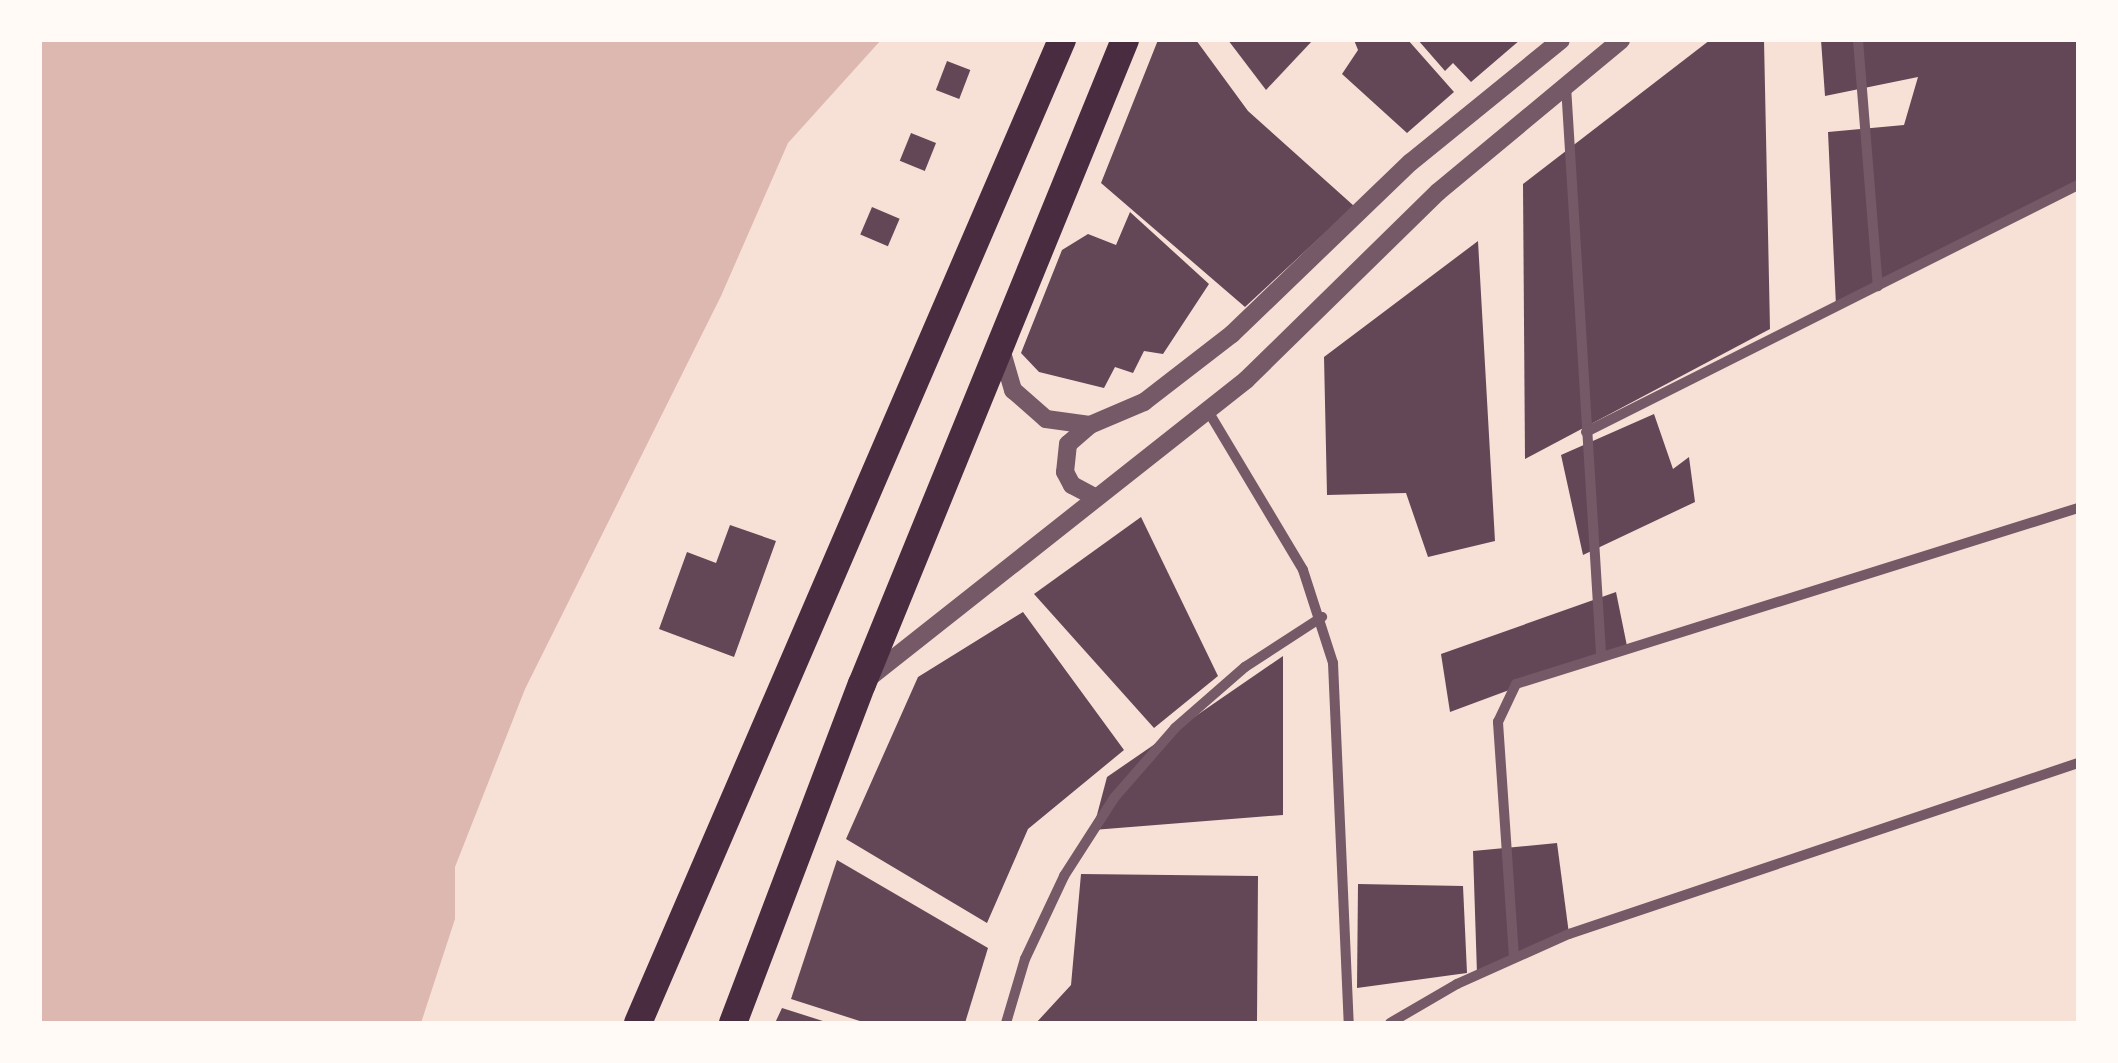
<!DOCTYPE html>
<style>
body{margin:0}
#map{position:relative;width:2118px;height:1063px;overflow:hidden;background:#f7e1d7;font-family:"IBM Plex Sans",sans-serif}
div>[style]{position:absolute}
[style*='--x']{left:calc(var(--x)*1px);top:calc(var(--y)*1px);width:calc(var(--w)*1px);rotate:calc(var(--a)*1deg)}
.water>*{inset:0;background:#dcb8b0}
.building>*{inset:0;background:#644757;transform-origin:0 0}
.minor>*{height:10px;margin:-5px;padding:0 5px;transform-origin:5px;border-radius:5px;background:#755966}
.tertiary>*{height:18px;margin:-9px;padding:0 9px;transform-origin:9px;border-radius:9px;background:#755966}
.trunk>*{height:28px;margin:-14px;padding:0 14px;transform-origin:14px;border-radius:14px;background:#4a2c40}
span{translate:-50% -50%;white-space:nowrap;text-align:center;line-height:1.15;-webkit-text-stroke:8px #fffaf5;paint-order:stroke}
.frame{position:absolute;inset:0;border:42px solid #fffaf5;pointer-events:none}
</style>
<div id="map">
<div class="water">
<div style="clip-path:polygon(40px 40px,881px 40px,788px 143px,721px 296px,525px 689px,455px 867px,455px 919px,421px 1023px,40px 1023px)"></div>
</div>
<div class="building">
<div style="clip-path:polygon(1158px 40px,1196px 40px,1248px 111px,1354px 206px,1245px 307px,1101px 183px)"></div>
<div style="clip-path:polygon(1228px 40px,1313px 40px,1266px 90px)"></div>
<div style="clip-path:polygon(1354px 40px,1408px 40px,1454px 92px,1407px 133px,1342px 74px,1358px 50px)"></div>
<div style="clip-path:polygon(1418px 40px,1520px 40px,1471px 82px,1453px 63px,1445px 71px)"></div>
<div style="clip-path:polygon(1710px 40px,1764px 40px,1770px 329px,1525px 459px,1523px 184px)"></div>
<div style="clip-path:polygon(1821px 40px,2078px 41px,2078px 185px,1836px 306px,1828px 132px,1904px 125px,1918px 77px,1825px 96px)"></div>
<div style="left:947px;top:61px;width:25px;height:31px;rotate:21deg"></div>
<div style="left:911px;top:133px;width:27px;height:30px;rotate:22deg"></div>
<div style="left:872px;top:207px;width:30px;height:30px;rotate:23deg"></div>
<div style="clip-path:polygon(1130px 212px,1209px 284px,1163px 354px,1144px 351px,1133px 373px,1115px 367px,1104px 388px,1039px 372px,1021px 353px,1062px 250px,1088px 234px,1116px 245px)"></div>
<div style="clip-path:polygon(1478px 241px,1495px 541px,1428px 557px,1406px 493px,1327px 495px,1324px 357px)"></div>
<div style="clip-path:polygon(1654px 414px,1673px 469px,1689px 457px,1695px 502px,1583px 555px,1561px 455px)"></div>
<div style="clip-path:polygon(1141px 517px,1218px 676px,1154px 728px,1034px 594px)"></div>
<div style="clip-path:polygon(730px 525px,776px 541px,734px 657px,659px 629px,687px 552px,716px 563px)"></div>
<div style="clip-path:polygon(1616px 592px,1627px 646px,1450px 712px,1441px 654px)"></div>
<div style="clip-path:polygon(1023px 612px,1124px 750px,1028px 829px,987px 923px,846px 839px,918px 677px)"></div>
<div style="clip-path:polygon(1283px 656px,1283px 815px,1093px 830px,1107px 777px)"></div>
<div style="clip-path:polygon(1557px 843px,1569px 934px,1477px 974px,1473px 851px)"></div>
<div style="clip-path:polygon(837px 860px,988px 948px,965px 1023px,866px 1023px,791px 999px)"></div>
<div style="clip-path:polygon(1081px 874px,1258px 876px,1257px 1023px,1036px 1023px,1071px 985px)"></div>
<div style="clip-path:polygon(1358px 884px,1463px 886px,1467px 973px,1357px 988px)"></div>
<div style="clip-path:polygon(782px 1008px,826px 1022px,826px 1023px,775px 1023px)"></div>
</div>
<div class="minor">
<div style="--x:1858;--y:40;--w:247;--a:85.4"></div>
<div style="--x:1566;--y:86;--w:568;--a:86.47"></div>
<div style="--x:1208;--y:411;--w:185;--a:59.1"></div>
<div style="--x:1303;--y:570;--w:98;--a:72.1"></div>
<div style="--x:1333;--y:663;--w:360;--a:87.5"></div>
<div style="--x:1586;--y:432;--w:551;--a:-26.66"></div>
<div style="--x:1514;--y:957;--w:236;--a:-93.9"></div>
<div style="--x:1498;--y:722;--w:42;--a:-64.7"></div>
<div style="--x:1516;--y:684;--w:589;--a:-17.39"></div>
<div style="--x:1006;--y:1023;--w:67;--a:-73.5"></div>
<div style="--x:1025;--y:959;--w:92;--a:-64.8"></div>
<div style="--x:1064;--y:876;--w:93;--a:-57.3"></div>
<div style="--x:1114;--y:798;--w:93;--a:-48.9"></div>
<div style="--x:1175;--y:728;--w:93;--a:-41.1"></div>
<div style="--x:1245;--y:667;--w:92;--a:-33"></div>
<div style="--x:1390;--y:1023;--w:78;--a:-30.2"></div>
<div style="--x:1457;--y:984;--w:123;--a:-24.1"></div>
<div style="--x:1569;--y:934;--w:537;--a:-18.57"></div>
</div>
<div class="tertiary">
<div style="--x:1001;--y:349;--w:43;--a:73.7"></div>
<div style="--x:1013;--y:390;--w:44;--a:41.3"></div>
<div style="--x:1046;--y:419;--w:44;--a:7.8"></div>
<div style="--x:1090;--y:425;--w:59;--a:-23.1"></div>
<div style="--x:1144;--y:402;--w:111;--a:-37.7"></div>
<div style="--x:1232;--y:334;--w:248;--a:-43.9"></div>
<div style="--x:1411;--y:162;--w:193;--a:-39.1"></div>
<div style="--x:1090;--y:425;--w:29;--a:139"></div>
<div style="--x:1068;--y:444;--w:28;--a:96"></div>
<div style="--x:1065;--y:472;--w:15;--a:62"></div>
<div style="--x:1072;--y:485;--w:27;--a:28"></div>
<div style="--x:870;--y:677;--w:479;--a:-38.3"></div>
<div style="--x:1246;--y:380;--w:269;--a:-44.4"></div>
<div style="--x:1438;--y:192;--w:238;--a:-39.7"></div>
</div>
<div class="trunk">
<div style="--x:638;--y:1023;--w:1071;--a:-66.67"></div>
<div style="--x:733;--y:1023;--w:363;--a:-69.2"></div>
<div style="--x:862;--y:684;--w:696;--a:-67.79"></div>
</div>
<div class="frame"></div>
</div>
